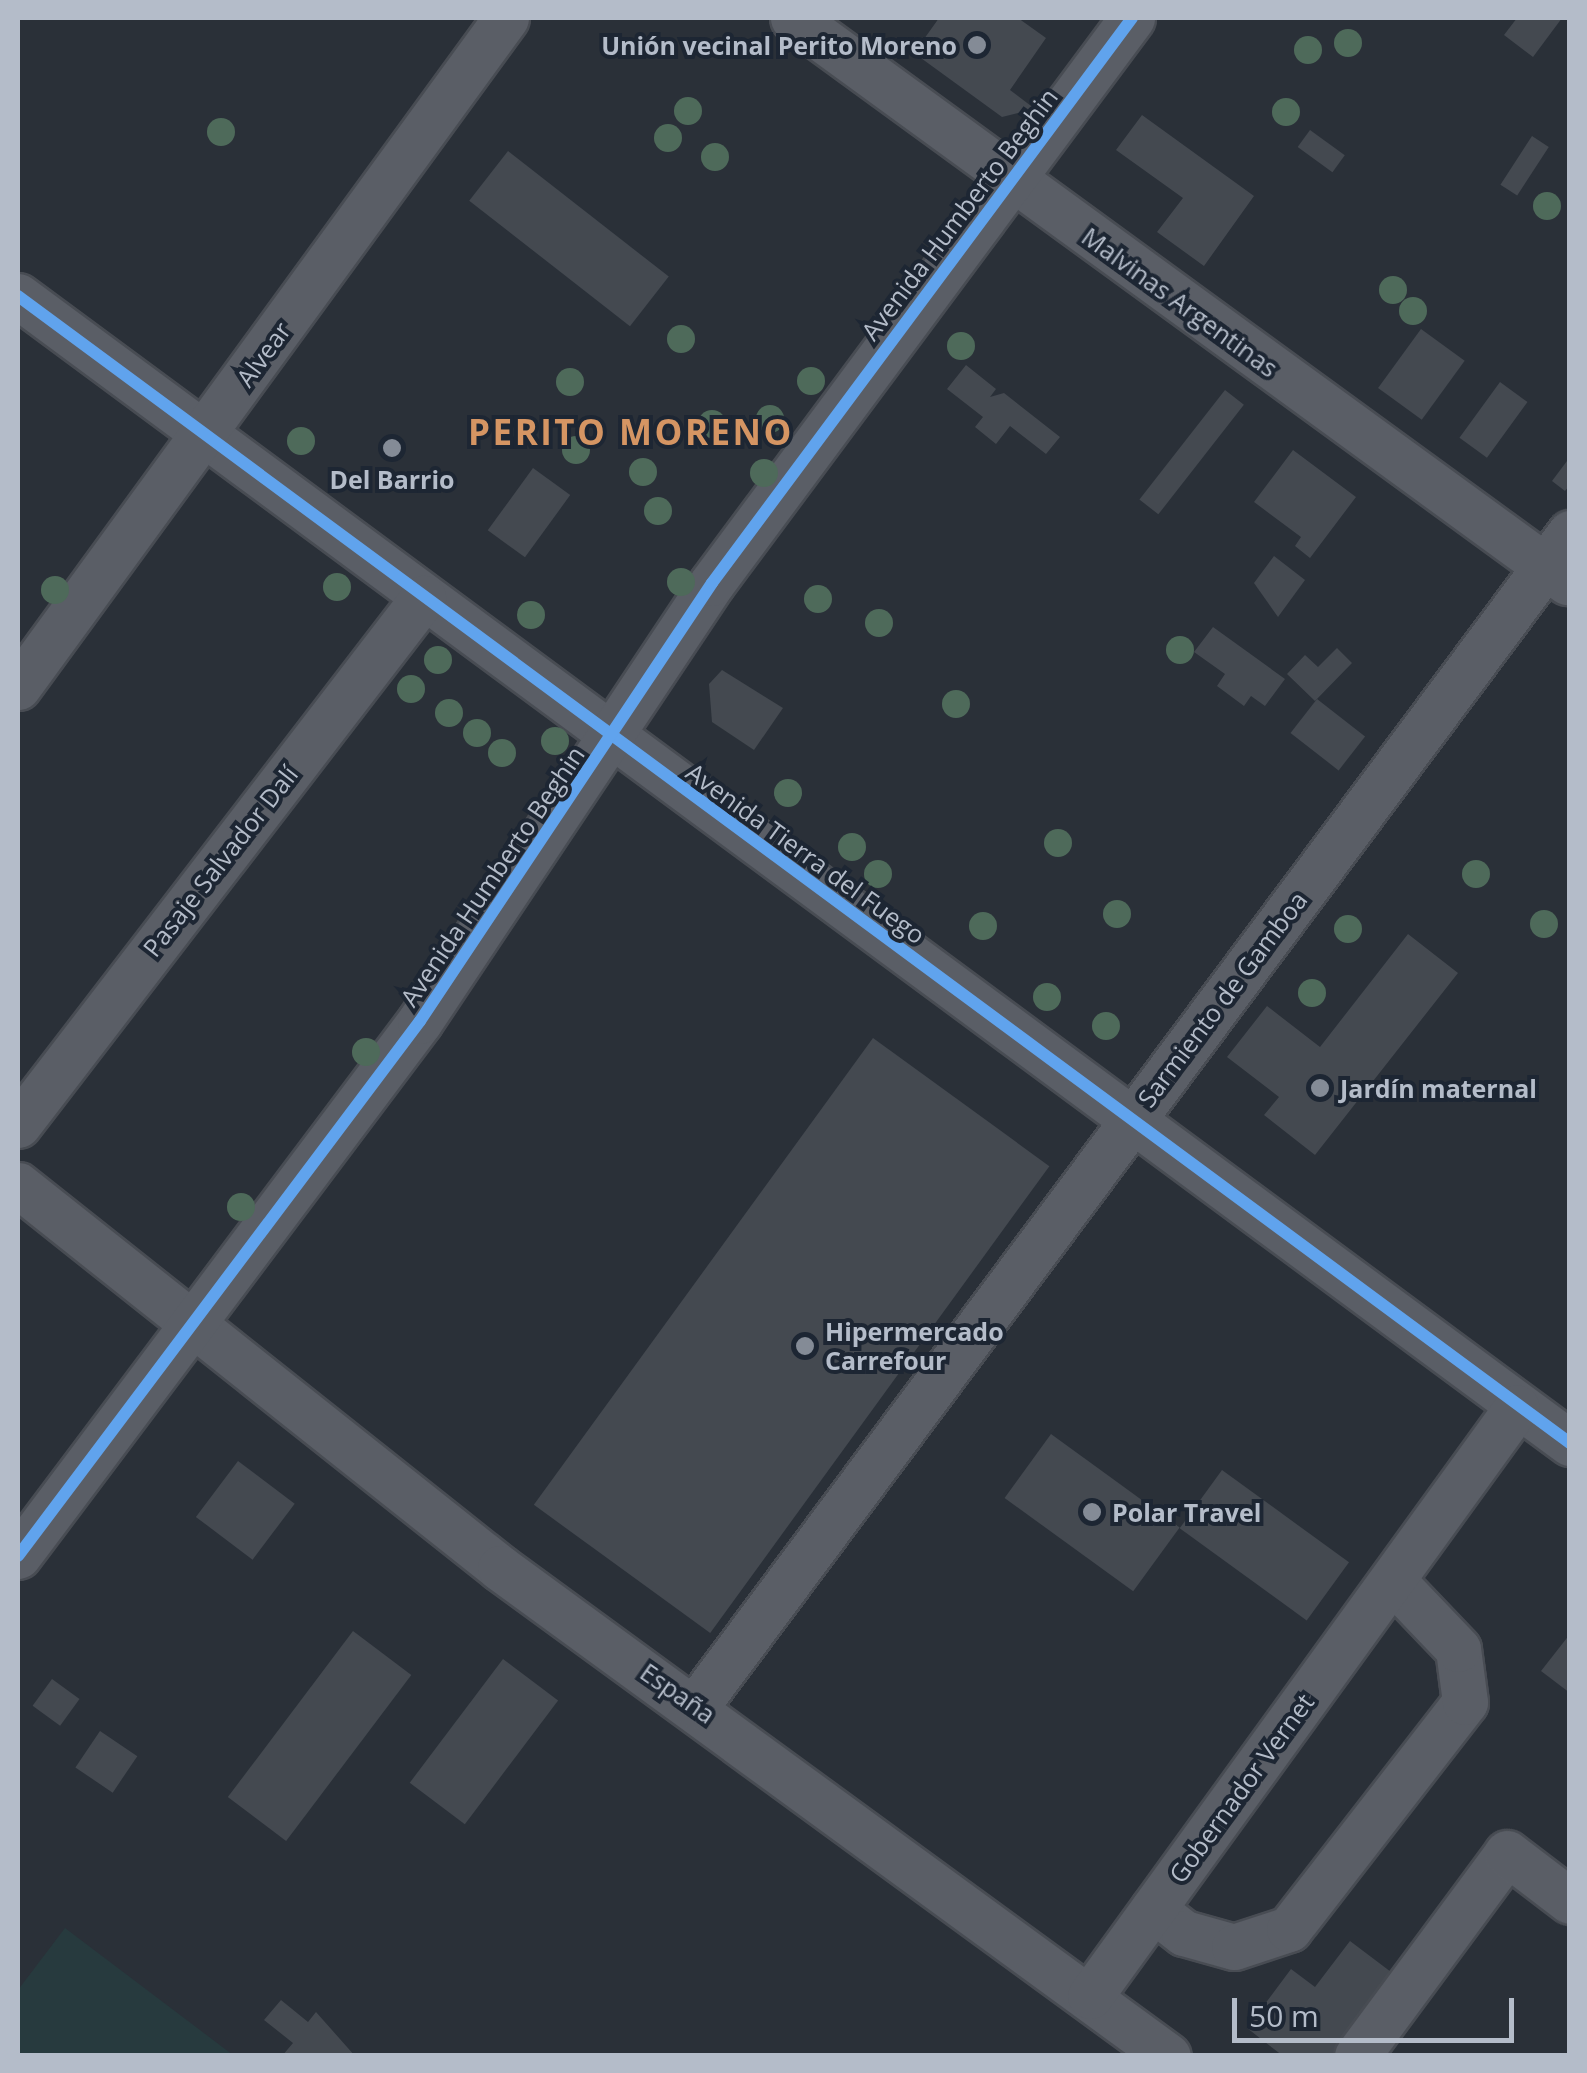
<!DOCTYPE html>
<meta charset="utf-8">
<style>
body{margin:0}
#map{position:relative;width:1587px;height:2073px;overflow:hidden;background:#2a3038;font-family:"Open Sans",sans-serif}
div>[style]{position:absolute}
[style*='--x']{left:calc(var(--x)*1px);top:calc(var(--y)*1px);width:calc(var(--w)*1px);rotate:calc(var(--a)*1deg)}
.green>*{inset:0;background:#273a3e}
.building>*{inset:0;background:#444950;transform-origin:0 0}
.roads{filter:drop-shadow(2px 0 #484c53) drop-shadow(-2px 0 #484c53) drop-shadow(0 2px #484c53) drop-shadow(0 -2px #484c53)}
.minor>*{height:45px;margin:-22.5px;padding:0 22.5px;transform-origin:22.5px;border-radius:22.5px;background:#5a5e66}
.cycleway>*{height:12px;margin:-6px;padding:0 6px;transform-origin:6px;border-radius:6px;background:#60a3ed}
.trees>*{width:28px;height:28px;margin:-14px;border-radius:50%;background:#4e6a5a}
.dots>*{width:28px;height:28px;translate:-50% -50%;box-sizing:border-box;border:5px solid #1d2633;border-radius:50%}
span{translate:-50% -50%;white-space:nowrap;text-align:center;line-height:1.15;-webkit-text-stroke:8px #1d2633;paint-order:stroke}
.poi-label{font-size:25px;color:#b4bcc9;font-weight:700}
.right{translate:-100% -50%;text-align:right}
.left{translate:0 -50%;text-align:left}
.street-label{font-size:25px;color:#b4bcc9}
.district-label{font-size:35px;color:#d59563;font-weight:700;letter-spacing:2.5px}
.frame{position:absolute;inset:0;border:20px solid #b4bcc9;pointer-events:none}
.scale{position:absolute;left:1232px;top:1998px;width:282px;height:45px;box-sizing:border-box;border:5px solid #b4bcc9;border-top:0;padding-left:12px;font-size:30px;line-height:35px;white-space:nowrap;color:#b4bcc9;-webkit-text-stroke:8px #1d2633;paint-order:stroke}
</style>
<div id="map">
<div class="green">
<div style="clip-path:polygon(65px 1928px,233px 2055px,18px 2055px,18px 1990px)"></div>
</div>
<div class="building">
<div style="clip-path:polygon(939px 18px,1018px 18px,1046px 38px,1010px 90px,1035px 109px,1002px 117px,914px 53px)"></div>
<div style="clip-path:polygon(1517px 18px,1562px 18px,1533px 57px,1504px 35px)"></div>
<div style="clip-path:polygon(1142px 115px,1254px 196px,1204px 266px,1157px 232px,1183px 198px,1116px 150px)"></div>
<div style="left:1310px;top:130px;width:43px;height:21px;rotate:36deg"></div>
<div style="left:1532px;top:136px;width:20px;height:58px;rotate:33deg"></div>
<div style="left:508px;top:151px;width:204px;height:63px;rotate:38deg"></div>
<div style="left:1421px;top:329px;width:54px;height:73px;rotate:36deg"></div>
<div style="clip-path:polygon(966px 365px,996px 389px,990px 397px,1004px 393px,1060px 437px,1046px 454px,1010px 426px,996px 444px,975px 427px,983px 417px,947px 389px)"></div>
<div style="left:1500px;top:382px;width:34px;height:69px;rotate:36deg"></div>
<div style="left:1225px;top:390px;width:24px;height:139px;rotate:38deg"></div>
<div style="clip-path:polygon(1293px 450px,1356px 497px,1310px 558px,1295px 546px,1301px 537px,1254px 502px)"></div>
<div style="clip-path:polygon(1570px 457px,1570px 485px,1565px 491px,1552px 481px)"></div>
<div style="left:533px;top:468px;width:46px;height:77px;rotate:36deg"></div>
<div style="clip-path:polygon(1274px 556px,1305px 580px,1278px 617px,1254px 583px)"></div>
<div style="clip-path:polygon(1213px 627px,1285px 679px,1265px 706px,1251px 696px,1244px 706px,1217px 686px,1225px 674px,1194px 652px)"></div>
<div style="clip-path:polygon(1337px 648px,1352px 663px,1315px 701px,1287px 674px,1305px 655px,1318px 667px)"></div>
<div style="clip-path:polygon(722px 670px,783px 708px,754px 750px,712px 722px,709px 684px)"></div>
<div style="left:1317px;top:699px;width:61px;height:43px;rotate:38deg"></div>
<div style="clip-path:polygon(1408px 934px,1458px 973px,1315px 1155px,1264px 1115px,1279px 1097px,1227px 1057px,1267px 1006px,1320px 1047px)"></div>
<div style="left:873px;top:1038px;width:218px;height:577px;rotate:36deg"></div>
<div style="left:1051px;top:1434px;width:159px;height:79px;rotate:36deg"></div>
<div style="left:238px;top:1461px;width:71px;height:70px;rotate:37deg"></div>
<div style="left:1222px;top:1470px;width:157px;height:72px;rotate:36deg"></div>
<div style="left:353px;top:1631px;width:73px;height:208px;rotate:37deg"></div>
<div style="clip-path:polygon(1570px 1634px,1570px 1693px,1541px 1671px)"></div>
<div style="left:503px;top:1659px;width:69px;height:155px;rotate:37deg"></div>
<div style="left:52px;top:1679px;width:34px;height:33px;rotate:36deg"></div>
<div style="left:100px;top:1731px;width:45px;height:44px;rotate:34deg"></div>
<div style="clip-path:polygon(1350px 1941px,1395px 1975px,1333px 2056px,1283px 2056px,1247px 2028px,1291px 1969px,1315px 1987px)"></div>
<div style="clip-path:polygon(281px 2000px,308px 2022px,316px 2012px,355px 2056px,282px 2056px,293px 2043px,264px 2020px)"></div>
</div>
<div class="roads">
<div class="minor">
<div style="--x:793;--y:18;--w:958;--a:36.08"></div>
<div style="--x:18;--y:296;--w:1930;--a:36.47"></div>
<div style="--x:18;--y:687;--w:828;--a:-53.89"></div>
<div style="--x:18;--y:1125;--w:665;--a:-52.46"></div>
<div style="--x:18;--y:1185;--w:616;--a:38.47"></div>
<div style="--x:500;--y:1568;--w:827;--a:36.15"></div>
<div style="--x:18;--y:1556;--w:669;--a:-53.08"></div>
<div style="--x:420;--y:1021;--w:526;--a:-56.31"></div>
<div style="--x:712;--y:583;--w:704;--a:-53.37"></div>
<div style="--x:696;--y:1706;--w:1463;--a:-53.31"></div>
<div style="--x:1153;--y:1909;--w:39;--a:38"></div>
<div style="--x:1184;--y:1933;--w:52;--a:15.6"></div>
<div style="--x:1234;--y:1947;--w:58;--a:-18.1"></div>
<div style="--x:1289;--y:1929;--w:287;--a:-52.2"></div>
<div style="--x:1465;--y:1702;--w:53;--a:-97.5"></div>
<div style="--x:1458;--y:1649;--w:95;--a:-133.7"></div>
<div style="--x:1090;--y:1996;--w:727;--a:-54.06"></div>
<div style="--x:1357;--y:2056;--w:252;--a:-53.5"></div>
<div style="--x:1507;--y:1853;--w:79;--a:37.3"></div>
</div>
</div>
<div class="cycleway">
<div style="--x:18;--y:296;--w:1930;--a:36.47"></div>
<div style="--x:18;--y:1556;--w:669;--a:-53.08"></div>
<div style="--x:420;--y:1021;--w:526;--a:-56.31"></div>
<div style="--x:712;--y:583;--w:704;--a:-53.37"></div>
</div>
<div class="trees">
<div style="left:1348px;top:43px"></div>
<div style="left:1308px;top:50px"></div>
<div style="left:688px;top:111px"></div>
<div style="left:1286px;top:112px"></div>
<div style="left:221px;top:132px"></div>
<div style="left:668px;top:138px"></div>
<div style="left:715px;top:157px"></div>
<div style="left:1547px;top:206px"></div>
<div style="left:1393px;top:290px"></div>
<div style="left:1413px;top:311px"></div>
<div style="left:681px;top:339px"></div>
<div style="left:961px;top:346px"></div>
<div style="left:811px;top:381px"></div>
<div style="left:570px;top:382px"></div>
<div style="left:770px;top:419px"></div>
<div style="left:712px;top:424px"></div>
<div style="left:301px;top:441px"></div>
<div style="left:576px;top:450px"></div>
<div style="left:643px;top:472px"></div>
<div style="left:764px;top:473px"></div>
<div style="left:658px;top:511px"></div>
<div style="left:681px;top:582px"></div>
<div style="left:337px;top:587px"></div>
<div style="left:55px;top:590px"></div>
<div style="left:818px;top:599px"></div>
<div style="left:531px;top:615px"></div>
<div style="left:879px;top:623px"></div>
<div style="left:1180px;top:650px"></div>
<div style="left:438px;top:660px"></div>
<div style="left:411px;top:689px"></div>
<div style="left:956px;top:704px"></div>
<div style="left:449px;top:713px"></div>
<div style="left:477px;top:733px"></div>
<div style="left:555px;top:741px"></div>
<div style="left:502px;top:753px"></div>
<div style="left:788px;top:793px"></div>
<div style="left:1058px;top:843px"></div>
<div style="left:852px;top:847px"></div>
<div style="left:878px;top:874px"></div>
<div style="left:1476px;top:874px"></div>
<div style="left:1117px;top:914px"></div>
<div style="left:1544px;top:924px"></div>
<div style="left:983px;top:926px"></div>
<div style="left:1348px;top:929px"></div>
<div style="left:1312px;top:993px"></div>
<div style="left:1047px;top:997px"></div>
<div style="left:1106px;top:1026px"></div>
<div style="left:366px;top:1052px"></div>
<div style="left:241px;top:1207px"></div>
</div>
<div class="dots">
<div style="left:977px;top:45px;background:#848b96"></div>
<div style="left:392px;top:448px;background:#848b96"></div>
<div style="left:1320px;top:1088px;background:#848b96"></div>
<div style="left:805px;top:1346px;background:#848b96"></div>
<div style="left:1092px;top:1512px;background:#848b96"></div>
</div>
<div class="poi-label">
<span class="right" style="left:957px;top:45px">Unión vecinal Perito Moreno</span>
<span style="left:392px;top:479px">Del Barrio</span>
<span class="left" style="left:1340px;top:1088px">Jardín maternal</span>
<span class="left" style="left:825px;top:1346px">Hipermercado<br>Carrefour</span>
<span class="left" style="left:1112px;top:1512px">Polar Travel</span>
</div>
<div class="street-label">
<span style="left:959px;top:214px;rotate:-53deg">Avenida Humberto Beghin</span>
<span style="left:1180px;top:302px;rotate:36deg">Malvinas Argentinas</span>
<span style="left:263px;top:354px;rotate:-54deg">Alvear</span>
<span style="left:806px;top:853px;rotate:36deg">Avenida Tierra del Fuego</span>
<span style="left:220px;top:861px;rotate:-52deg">Pasaje Salvador Dalí</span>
<span style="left:492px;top:876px;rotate:-56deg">Avenida Humberto Beghin</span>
<span style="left:1222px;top:999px;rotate:-53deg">Sarmiento de Gamboa</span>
<span style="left:678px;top:1693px;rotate:35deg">España</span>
<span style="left:1241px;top:1788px;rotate:-54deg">Gobernador Vernet</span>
</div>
<div class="district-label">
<span style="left:631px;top:432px">PERITO MORENO</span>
</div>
<div class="frame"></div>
<div class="scale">50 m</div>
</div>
